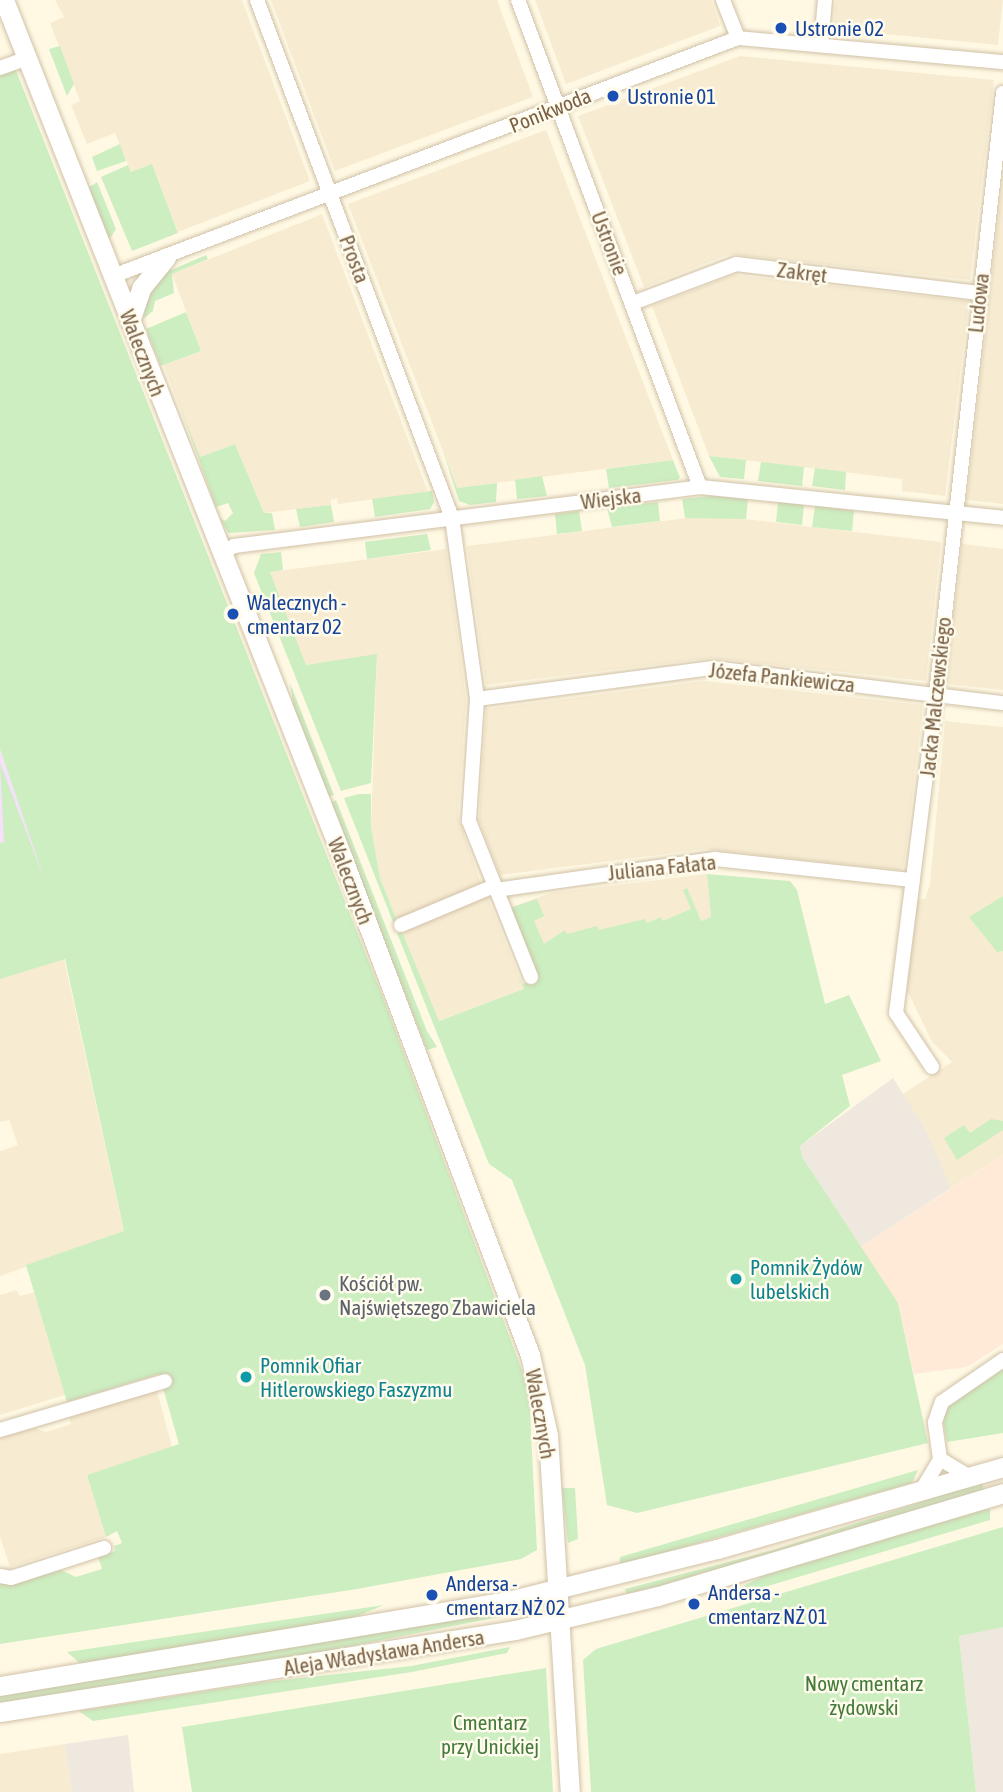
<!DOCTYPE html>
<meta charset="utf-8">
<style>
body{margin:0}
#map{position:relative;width:1003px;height:1792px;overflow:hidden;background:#fff9e4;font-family:"Asap Condensed",sans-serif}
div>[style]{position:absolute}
.residential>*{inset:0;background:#f7ecd2}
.commercial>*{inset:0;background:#ffead8}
.industrial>*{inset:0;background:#eee8df}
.education>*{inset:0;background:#f6e1fb}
.green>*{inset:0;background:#cceec1}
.roads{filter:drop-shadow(0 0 2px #d1c1a8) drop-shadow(0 0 2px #d1c1a8)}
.street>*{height:14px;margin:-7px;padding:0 7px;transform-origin:7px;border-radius:7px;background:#fff}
.secondary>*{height:19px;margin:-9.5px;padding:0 9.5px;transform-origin:9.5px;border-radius:9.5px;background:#fff}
.dots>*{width:19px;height:19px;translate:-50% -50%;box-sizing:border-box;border:4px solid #fffbed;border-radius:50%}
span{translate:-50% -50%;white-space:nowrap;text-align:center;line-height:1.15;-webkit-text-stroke:5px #fffbed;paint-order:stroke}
.transit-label{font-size:21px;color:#164399}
.left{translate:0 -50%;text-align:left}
.street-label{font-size:21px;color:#7a6146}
.culture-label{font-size:21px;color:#0d838f}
.worship-label{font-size:21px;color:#5b616d}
.park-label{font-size:21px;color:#437b3a}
</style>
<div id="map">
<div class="residential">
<i style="clip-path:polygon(55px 0,242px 0,310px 181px,178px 232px,152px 164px,131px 172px,115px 133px,87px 144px,71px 105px,80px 101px,50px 23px,64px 17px)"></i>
<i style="clip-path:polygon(271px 0,497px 0,533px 97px,335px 171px)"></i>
<i style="clip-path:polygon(535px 0,711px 0,720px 26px,566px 84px)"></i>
<i style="clip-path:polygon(836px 0,1003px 0,998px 45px,833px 29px)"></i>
<i style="clip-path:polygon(740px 56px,994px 80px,970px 280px,730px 254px,644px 287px,578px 116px)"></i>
<i style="clip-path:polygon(546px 130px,673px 460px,457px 488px,348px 204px)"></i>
<i style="clip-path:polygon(1003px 178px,1003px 504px,967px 500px)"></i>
<i style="clip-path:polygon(322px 214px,428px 492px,338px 504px,337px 498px,331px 500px,331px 505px,264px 513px,235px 444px,200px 457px,181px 411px,164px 365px,201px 351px,172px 274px)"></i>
<i style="clip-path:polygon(733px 275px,969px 301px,945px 496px,902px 491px,902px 479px,709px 456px,652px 306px)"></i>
<i style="clip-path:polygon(710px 515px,941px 542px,926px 681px,711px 658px,486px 685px,467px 546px)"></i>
<i style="clip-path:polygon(962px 544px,1003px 549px,1003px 690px,946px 684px)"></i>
<i style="clip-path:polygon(446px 549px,466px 699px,458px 816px,482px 887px,397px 921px,380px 878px,371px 827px,377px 655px,306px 665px,270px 572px)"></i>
<i style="clip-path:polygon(704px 681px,923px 705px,904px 866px,900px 870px,705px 849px,500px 875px,479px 821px,486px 709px)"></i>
<i style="clip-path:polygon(945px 721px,1003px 727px,1003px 1155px,951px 1188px,903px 1094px,952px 1062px,932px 1042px,907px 990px,918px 899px,925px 899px,930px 884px)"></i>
<i style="clip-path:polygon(707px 874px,711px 917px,545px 981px,514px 906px,551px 893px)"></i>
<i style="clip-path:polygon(487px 896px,524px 989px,438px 1021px,402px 932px)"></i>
<i style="clip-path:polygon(64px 959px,124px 1232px,0 1276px,0 1151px,18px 1145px,9px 1120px,0 1122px,0 979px)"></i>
<i style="clip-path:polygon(16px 1290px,20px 1296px,34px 1292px,65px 1395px,0 1415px,0 1295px)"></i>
<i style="clip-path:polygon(156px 1387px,172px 1447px,87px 1475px,106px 1537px,10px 1567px,0 1537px,0 1438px,35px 1428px,46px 1432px,71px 1424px,68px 1415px)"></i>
<i style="clip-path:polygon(65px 1744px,72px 1792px,0 1792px,0 1754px)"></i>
</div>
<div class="commercial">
<i style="clip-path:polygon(1003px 1155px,1003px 1344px,967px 1367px,914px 1374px,898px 1303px,860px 1247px)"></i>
</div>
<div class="industrial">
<i style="clip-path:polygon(893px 1078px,924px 1127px,951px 1188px,860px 1247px,802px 1157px,800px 1146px)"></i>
<i style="clip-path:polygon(1003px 1626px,1003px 1792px,976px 1792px,959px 1636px)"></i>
<i style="clip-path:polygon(128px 1735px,134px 1792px,72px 1792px,65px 1744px)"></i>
</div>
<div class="education">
<i style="clip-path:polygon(0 749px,46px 881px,0 896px)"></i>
</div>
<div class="green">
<i style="clip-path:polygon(60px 46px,74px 84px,67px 96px,49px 49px)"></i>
<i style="clip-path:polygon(15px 68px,384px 1000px,520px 1365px,529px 1393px,537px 1550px,521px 1559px,357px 1589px,0 1644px,0 1583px,59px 1569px,76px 1577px,102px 1569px,98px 1557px,115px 1551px,114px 1546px,122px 1543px,117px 1531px,106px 1537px,87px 1475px,179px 1444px,159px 1374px,67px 1402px,26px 1265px,124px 1231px,65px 959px,0 979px,0 843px,4px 842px,0 763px,45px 881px,0 749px,0 74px)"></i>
<i style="clip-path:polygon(120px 144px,126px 161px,97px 171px,92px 157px)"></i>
<i style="clip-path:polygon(152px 164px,178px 233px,132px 251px,101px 177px,128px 165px,131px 172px)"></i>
<i style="clip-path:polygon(97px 182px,116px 229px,109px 240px,88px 188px)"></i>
<i style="clip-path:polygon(206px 255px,208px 259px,172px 274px,174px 293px,155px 301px,153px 311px,143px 319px,148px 296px,164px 273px)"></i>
<i style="clip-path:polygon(186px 312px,201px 351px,161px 366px,146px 329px)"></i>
<i style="clip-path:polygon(181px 410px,200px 457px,235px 444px,264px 513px,272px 513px,275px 530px,228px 533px,220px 518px,225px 521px,233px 513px,228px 503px,216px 507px)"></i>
<i style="clip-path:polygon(443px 451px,457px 488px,497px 483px,496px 502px,470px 505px,459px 501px)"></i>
<i style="clip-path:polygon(709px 456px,746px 460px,744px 479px,720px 477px)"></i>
<i style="clip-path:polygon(673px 460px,680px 478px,677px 480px,609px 488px,606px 469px)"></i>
<i style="clip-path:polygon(761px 462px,804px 467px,802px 486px,758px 481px)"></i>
<i style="clip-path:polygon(815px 468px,846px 472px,845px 490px,812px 486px)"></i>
<i style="clip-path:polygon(542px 476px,547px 496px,517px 499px,515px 480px)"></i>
<i style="clip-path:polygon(432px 491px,434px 502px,430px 509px,375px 517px,372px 499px)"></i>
<i style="clip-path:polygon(713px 496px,748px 499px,746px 519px,685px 518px,682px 499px)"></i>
<i style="clip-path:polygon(658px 502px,660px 521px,612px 527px,607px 508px)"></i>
<i style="clip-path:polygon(778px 502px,804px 505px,802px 525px,776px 522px)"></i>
<i style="clip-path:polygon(331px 505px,334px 522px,300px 527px,296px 509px)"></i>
<i style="clip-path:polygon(815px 506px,854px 511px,852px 531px,812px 527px)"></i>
<i style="clip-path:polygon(579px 511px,582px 531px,557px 534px,555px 514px)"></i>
<i style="clip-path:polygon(427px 534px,431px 550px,367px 559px,365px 542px)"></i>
<i style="clip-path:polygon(281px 552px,283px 570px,270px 572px,306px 665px,377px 654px,371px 783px,341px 791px,254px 573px,261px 554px)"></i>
<i style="clip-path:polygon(290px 683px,334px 795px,328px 797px,294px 709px)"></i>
<i style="clip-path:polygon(359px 794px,371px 794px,371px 827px,380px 878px,397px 921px,393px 922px,344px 798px)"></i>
<i style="clip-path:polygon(336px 800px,427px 1031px,437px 1047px,427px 1050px,330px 803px)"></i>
<i style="clip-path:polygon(707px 874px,790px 881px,797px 890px,825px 1004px,849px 995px,881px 1061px,842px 1075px,850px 1106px,800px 1146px,802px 1157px,898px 1303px,928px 1443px,637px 1513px,607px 1505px,585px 1365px,512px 1180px,489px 1164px,397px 933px,402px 932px,439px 1021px,524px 989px,519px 976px,523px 984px,539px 978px,510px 908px,537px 899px,544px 916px,534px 921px,544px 944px,565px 930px,567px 934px,597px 926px,599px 930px,645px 919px,647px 923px,661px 917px,663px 921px,691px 909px,683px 890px,687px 888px,701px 921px,711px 917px)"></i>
<i style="clip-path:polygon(1003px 896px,1003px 951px,997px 952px,969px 917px)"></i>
<i style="clip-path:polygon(991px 1119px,1003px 1121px,1003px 1130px,957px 1160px,944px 1138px,964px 1125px,970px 1133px)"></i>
<i style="clip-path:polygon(1003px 1369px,1003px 1433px,947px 1442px,943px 1420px,949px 1406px)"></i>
<i style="clip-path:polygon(918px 1470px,912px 1483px,620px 1565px,620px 1557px)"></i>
<i style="clip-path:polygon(982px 1482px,984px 1491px,627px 1596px,625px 1589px,777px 1549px)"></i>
<i style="clip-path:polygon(562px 1488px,575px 1488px,578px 1539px,568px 1543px)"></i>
<i style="clip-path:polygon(990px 1508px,990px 1520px,734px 1596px,733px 1591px,765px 1575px)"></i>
<i style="clip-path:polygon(1003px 1527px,1003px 1627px,959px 1636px,976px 1792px,591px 1792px,583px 1660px,596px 1649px)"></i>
<i style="clip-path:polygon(384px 1605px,350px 1619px,82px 1665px,67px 1652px)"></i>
<i style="clip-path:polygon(503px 1610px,504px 1616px,259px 1664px,0 1703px,0 1695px)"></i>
<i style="clip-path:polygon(510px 1647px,507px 1653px,412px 1672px,93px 1721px,79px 1711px,264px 1682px,411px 1666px)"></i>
<i style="clip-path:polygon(546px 1668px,553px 1792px,192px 1792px,182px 1727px)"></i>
</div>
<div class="roads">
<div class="street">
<i style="left:257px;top:0;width:553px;rotate:69.37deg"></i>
<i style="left:452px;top:518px;width:183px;rotate:82.1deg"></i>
<i style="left:477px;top:699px;width:122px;rotate:93.8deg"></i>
<i style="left:469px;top:821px;width:168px;rotate:68.3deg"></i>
<i style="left:518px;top:0;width:520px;rotate:69.51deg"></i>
<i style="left:723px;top:0;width:41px;rotate:68.5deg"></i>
<i style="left:821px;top:44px;width:44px;rotate:-84.8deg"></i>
<i style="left:0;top:68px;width:30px;rotate:-20deg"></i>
<i style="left:113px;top:276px;width:669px;rotate:-20.85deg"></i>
<i style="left:738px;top:38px;width:266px;rotate:5.2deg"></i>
<i style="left:633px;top:303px;width:110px;rotate:-20.7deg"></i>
<i style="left:736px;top:264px;width:245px;rotate:6.8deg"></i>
<i style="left:221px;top:553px;width:15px;rotate:-28deg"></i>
<i style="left:234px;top:546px;width:470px;rotate:-7.2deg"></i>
<i style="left:700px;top:487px;width:305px;rotate:5.8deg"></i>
<i style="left:477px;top:699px;width:238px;rotate:-7.5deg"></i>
<i style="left:713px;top:668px;width:292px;rotate:6.9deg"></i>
<i style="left:496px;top:890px;width:221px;rotate:-8.1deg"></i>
<i style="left:715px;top:859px;width:199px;rotate:6.1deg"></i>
<i style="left:401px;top:925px;width:93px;rotate:-22.7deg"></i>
<i style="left:932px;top:1067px;width:65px;rotate:-123.7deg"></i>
<i style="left:896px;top:1013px;width:321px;rotate:-82.8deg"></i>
<i style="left:936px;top:695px;width:606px;rotate:-83.65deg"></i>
<i style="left:0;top:1430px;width:172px;rotate:-16.5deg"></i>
<i style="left:940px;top:1459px;width:35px;rotate:31deg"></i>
<i style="left:921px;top:1491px;width:37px;rotate:-59deg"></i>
<i style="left:940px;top:1459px;width:37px;rotate:-98deg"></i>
<i style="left:935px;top:1422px;width:21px;rotate:-71deg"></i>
<i style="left:942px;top:1402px;width:74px;rotate:-34.5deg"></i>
<i style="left:0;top:1576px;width:11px;rotate:10deg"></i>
<i style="left:11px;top:1578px;width:98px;rotate:-17.9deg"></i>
</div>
<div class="secondary">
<i style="left:4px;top:0;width:923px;rotate:68.46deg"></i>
<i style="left:343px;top:859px;width:530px;rotate:69.34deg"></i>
<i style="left:530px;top:1355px;width:82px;rotate:77.3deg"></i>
<i style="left:548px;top:1435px;width:358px;rotate:86.5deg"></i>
<i style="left:130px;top:321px;width:36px;rotate:-71deg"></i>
<i style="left:142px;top:287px;width:38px;rotate:-51deg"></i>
<i style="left:0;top:1686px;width:515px;rotate:-9.5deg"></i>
<i style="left:508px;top:1601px;width:215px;rotate:-14deg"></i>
<i style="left:717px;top:1549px;width:298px;rotate:-16deg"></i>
<i style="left:0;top:1712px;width:521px;rotate:-9.05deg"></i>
<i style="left:515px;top:1630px;width:147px;rotate:-13.4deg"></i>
<i style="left:658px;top:1596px;width:360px;rotate:-16.6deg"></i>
</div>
</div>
<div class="dots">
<i style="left:781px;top:28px;background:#1a4fb4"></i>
<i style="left:613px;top:96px;background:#1a4fb4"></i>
<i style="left:233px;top:614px;background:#1a4fb4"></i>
<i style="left:736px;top:1279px;background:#0f9aa8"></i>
<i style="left:325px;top:1295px;background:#6b7280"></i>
<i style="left:246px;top:1377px;background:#0f9aa8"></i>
<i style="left:432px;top:1595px;background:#1a4fb4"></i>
<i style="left:694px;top:1604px;background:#1a4fb4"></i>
</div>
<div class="transit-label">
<span class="left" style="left:795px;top:28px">Ustronie 02</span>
<span class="left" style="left:627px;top:96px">Ustronie 01</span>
<span class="left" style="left:247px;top:614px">Walecznych -<br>cmentarz 02</span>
<span class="left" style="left:446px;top:1595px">Andersa -<br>cmentarz NŻ 02</span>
<span class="left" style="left:708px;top:1604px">Andersa -<br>cmentarz NŻ 01</span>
</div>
<div class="street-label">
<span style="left:550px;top:110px;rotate:-22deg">Ponikwoda</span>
<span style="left:610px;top:243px;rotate:69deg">Ustronie</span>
<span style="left:355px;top:259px;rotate:69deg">Prosta</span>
<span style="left:802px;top:272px;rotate:7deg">Zakręt</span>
<span style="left:978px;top:303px;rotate:-84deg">Ludowa</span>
<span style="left:143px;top:353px;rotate:69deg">Walecznych</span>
<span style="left:611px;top:498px;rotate:-7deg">Wiejska</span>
<span style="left:782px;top:677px;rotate:6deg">Józefa Pankiewicza</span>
<span style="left:935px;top:697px;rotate:-84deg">Jacka Malczewskiego</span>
<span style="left:662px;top:867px;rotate:-6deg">Juliana Fałata</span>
<span style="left:351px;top:881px;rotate:69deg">Walecznych</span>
<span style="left:541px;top:1414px;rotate:80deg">Walecznych</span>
<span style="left:384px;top:1652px;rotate:-9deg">Aleja Władysława Andersa</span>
</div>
<div class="culture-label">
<span class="left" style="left:750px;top:1279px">Pomnik Żydów<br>lubelskich</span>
<span class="left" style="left:260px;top:1377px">Pomnik Ofiar<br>Hitlerowskiego Faszyzmu</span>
</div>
<div class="worship-label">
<span class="left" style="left:339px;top:1295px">Kościół pw.<br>Najświętszego Zbawiciela</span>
</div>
<div class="park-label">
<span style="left:864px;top:1695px">Nowy cmentarz<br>żydowski</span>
<span style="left:490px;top:1734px">Cmentarz<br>przy Unickiej</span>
</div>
</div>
